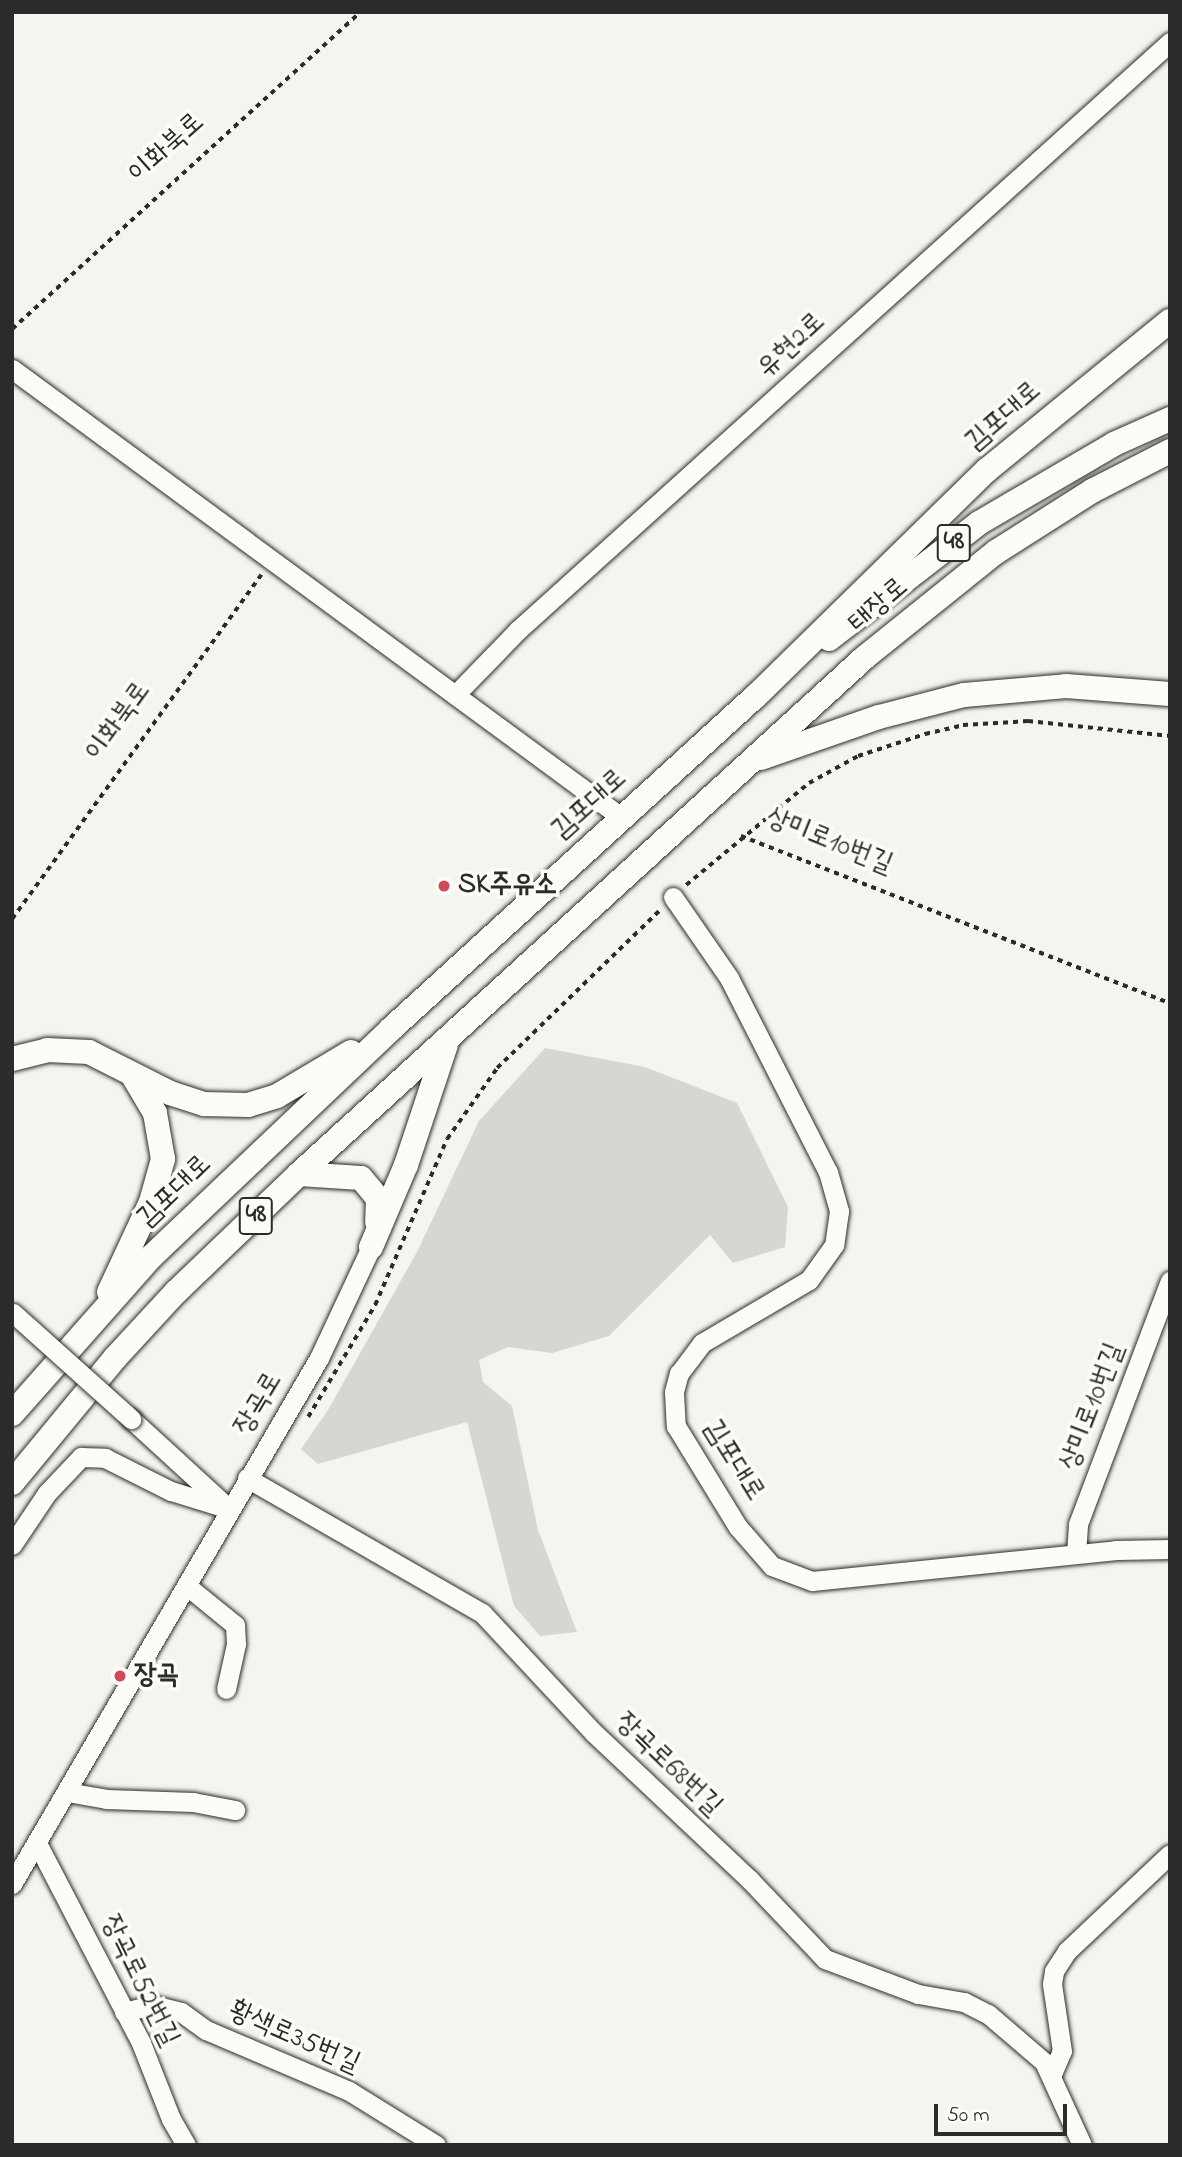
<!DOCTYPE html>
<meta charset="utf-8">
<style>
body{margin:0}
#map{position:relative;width:1182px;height:2157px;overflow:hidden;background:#f5f4ef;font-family:"Indie Flower","Poor Story",sans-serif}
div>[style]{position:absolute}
.green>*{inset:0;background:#d7d6d2}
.path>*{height:3.5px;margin-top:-1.75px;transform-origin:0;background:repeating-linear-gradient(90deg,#2b2b2b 0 5px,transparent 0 10px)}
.roads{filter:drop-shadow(0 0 2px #2b2b2b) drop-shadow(0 0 2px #2b2b2b)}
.minor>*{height:19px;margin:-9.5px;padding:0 9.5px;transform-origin:9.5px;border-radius:9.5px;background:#fdfcf7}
.major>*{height:24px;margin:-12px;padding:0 12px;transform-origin:12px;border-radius:12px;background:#fdfcf7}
.bridges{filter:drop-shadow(0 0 2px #2b2b2b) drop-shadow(0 0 2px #2b2b2b)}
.minor-bridge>*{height:19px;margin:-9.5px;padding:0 9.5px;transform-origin:9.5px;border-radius:9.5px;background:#fdfcf7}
.dots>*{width:19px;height:19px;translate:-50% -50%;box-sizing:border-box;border:4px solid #fdfcf7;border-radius:50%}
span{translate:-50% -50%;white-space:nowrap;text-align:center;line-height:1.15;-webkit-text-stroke:7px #fdfcf7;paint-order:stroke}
.shield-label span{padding:2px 5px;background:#fdfcf7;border:2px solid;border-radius:5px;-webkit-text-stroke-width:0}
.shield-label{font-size:26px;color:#2b2b2b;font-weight:700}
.street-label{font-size:28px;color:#2b2b2b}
.poi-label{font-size:28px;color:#2b2b2b;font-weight:700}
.left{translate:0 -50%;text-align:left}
.frame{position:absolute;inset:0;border:14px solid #2b2b2b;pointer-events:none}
.scale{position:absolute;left:934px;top:2104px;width:133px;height:32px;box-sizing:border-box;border:4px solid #2b2b2b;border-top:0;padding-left:9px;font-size:21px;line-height:24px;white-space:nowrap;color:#2b2b2b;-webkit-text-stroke:5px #fdfcf7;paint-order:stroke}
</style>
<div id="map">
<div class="green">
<i style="clip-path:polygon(545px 1048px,645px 1067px,737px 1103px,788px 1207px,785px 1247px,733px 1263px,710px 1235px,609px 1336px,552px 1353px,508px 1347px,479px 1360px,483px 1382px,512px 1406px,538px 1530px,577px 1632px,540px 1636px,514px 1606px,467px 1422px,318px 1464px,301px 1449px,328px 1410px,417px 1252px,479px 1121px)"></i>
</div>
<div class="path">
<i style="left:12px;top:329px;width:471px;rotate:-42.3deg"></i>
<i style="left:741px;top:836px;width:460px;rotate:21.3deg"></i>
<i style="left:686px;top:885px;width:160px;rotate:-39.7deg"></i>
<i style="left:809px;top:783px;width:56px;rotate:-28.9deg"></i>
<i style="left:858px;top:756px;width:71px;rotate:-18.2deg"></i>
<i style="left:925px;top:734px;width:39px;rotate:-13deg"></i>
<i style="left:963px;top:725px;width:65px;rotate:-3.5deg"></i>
<i style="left:1028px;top:721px;width:143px;rotate:6deg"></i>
<i style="left:12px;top:919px;width:425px;rotate:-54.1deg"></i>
<i style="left:308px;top:1417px;width:131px;rotate:-59.1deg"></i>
<i style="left:375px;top:1305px;width:181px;rotate:-66.6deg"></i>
<i style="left:447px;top:1139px;width:87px;rotate:-54.8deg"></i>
<i style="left:497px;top:1068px;width:227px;rotate:-44.1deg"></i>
</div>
<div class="roads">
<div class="minor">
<i style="left:12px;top:369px;width:756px;rotate:36.34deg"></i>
<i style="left:455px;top:695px;width:91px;rotate:-45.9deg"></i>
<i style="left:518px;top:630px;width:878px;rotate:-42.05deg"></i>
<i style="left:673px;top:897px;width:98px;rotate:55.3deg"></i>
<i style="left:729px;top:978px;width:218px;rotate:63deg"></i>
<i style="left:828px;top:1172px;width:41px;rotate:74.2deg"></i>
<i style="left:839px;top:1211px;width:34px;rotate:98deg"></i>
<i style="left:834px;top:1245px;width:43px;rotate:125.5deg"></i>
<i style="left:809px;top:1280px;width:124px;rotate:149.5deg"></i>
<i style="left:702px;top:1343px;width:38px;rotate:127deg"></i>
<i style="left:679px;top:1373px;width:20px;rotate:105deg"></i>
<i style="left:674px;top:1392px;width:34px;rotate:87deg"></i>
<i style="left:676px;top:1426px;width:119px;rotate:58.5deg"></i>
<i style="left:738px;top:1527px;width:52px;rotate:48.9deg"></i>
<i style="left:772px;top:1566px;width:43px;rotate:20.6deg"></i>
<i style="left:812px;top:1581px;width:306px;rotate:-5.8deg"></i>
<i style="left:1116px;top:1550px;width:54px;rotate:-1.1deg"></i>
<i style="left:131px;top:1419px;width:129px;rotate:42.5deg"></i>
<i style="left:247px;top:1478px;width:271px;rotate:29.9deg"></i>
<i style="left:482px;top:1613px;width:164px;rotate:47deg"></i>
<i style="left:594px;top:1733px;width:213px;rotate:43.3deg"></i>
<i style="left:749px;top:1879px;width:110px;rotate:46.5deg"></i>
<i style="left:825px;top:1959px;width:99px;rotate:20.6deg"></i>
<i style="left:918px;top:1994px;width:47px;rotate:9.9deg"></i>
<i style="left:964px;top:2002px;width:27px;rotate:27deg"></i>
<i style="left:988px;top:2014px;width:74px;rotate:40.6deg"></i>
<i style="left:1044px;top:2062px;width:91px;rotate:65.4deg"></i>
<i style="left:12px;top:1545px;width:63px;rotate:-56.1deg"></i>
<i style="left:47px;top:1493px;width:50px;rotate:-46.6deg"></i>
<i style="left:81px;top:1457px;width:24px;rotate:2deg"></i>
<i style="left:105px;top:1458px;width:74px;rotate:26.6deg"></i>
<i style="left:171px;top:1491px;width:61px;rotate:17.2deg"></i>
<i style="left:1076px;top:1554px;width:30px;rotate:-86deg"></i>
<i style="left:1078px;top:1524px;width:260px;rotate:-69.3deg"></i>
<i style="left:187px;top:1586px;width:62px;rotate:39.1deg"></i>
<i style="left:235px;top:1625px;width:19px;rotate:87deg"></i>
<i style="left:236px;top:1644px;width:46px;rotate:102.5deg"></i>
<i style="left:67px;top:1792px;width:40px;rotate:10deg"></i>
<i style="left:106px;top:1799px;width:87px;rotate:2deg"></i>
<i style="left:193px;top:1802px;width:43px;rotate:10.8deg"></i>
<i style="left:37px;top:1843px;width:225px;rotate:62.5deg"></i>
<i style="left:141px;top:2043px;width:82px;rotate:68.5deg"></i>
<i style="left:171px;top:2119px;width:30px;rotate:60deg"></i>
<i style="left:12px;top:1884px;width:609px;rotate:-59.73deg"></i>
<i style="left:319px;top:1358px;width:123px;rotate:-64.9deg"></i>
<i style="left:124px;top:2012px;width:30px;rotate:-14deg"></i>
<i style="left:153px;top:2005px;width:29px;rotate:14deg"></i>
<i style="left:181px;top:2012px;width:31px;rotate:36deg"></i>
<i style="left:206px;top:2030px;width:155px;rotate:23.1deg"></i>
<i style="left:349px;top:2091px;width:102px;rotate:31.8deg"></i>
<i style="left:1052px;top:2074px;width:25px;rotate:-67deg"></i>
<i style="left:1062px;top:2051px;width:68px;rotate:-98.5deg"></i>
<i style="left:1052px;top:1984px;width:13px;rotate:-81deg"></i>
<i style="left:1054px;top:1971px;width:24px;rotate:-57deg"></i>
<i style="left:1067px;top:1951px;width:141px;rotate:-43.3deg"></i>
</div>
<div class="major">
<i style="left:829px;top:639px;width:190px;rotate:-37.7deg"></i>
<i style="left:979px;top:523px;width:156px;rotate:-30.3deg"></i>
<i style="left:1114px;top:444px;width:61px;rotate:-24.1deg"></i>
<i style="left:761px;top:758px;width:125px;rotate:-19.2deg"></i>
<i style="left:879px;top:717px;width:88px;rotate:-14.5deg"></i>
<i style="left:964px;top:695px;width:102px;rotate:-5deg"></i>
<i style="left:1066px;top:686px;width:104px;rotate:4.4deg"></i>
<i style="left:12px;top:1059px;width:36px;rotate:-14deg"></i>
<i style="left:47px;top:1050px;width:42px;rotate:2.7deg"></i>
<i style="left:89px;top:1052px;width:91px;rotate:26.8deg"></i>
<i style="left:170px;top:1093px;width:36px;rotate:18deg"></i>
<i style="left:204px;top:1104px;width:44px;rotate:1.3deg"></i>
<i style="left:248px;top:1105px;width:30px;rotate:-17deg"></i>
<i style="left:277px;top:1096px;width:86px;rotate:-30.7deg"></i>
<i style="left:299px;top:1174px;width:62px;rotate:3.7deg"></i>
<i style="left:361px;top:1178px;width:26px;rotate:50deg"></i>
<i style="left:378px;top:1198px;width:24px;rotate:92deg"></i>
<i style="left:371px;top:1247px;width:89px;rotate:-66.9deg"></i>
<i style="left:406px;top:1165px;width:126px;rotate:-71.6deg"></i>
<i style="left:109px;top:1292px;width:99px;rotate:-65deg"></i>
<i style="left:151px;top:1202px;width:45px;rotate:-74.4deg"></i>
<i style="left:163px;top:1159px;width:47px;rotate:-99.9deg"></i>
<i style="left:155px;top:1113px;width:43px;rotate:-120.7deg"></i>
<i style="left:12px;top:1414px;width:211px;rotate:-48.5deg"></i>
<i style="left:152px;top:1256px;width:330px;rotate:-43.5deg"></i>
<i style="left:391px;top:1029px;width:494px;rotate:-42.4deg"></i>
<i style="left:756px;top:696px;width:323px;rotate:-44.4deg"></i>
<i style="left:987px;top:470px;width:236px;rotate:-39.2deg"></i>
<i style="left:12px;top:1483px;width:162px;rotate:-50.5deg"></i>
<i style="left:115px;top:1358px;width:90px;rotate:-47.3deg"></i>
<i style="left:176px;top:1292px;width:170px;rotate:-43.8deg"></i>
<i style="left:299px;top:1174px;width:765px;rotate:-42.4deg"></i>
<i style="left:864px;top:658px;width:169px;rotate:-38.8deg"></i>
<i style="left:996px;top:552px;width:114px;rotate:-32.4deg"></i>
<i style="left:1092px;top:491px;width:88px;rotate:-27.1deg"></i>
</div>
</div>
<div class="bridges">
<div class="minor-bridge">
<i style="left:13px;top:1313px;width:159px;rotate:41.9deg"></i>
</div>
</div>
<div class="dots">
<i style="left:444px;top:886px;background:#d1495b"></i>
<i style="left:120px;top:1676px;background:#d1495b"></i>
</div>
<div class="shield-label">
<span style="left:954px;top:543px">48</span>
<span style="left:256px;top:1216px">48</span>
</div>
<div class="street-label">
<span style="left:167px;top:149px;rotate:-42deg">이화북로</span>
<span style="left:792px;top:346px;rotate:-43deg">유현2로</span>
<span style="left:1004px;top:417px;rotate:-41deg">김포대로</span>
<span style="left:879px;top:606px;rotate:-41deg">태장로</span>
<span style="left:119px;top:722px;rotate:-54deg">이화북로</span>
<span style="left:590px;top:805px;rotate:-42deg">김포대로</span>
<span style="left:829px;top:842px;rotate:22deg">상미로10번길</span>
<span style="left:175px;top:1192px;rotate:-44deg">김포대로</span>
<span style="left:259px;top:1404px;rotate:-59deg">장곡로</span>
<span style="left:1093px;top:1407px;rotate:-69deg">상미로10번길</span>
<span style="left:733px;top:1461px;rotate:58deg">김포대로</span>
<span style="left:668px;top:1765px;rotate:44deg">장곡로68번길</span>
<span style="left:139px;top:1981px;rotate:64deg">장곡로52번길</span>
<span style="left:294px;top:2038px;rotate:24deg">황색로35번길</span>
</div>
<div class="poi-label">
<span class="left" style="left:458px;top:886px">SK주유소</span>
<span class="left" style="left:134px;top:1676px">장곡</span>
</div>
<div class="frame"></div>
<div class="scale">50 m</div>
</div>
